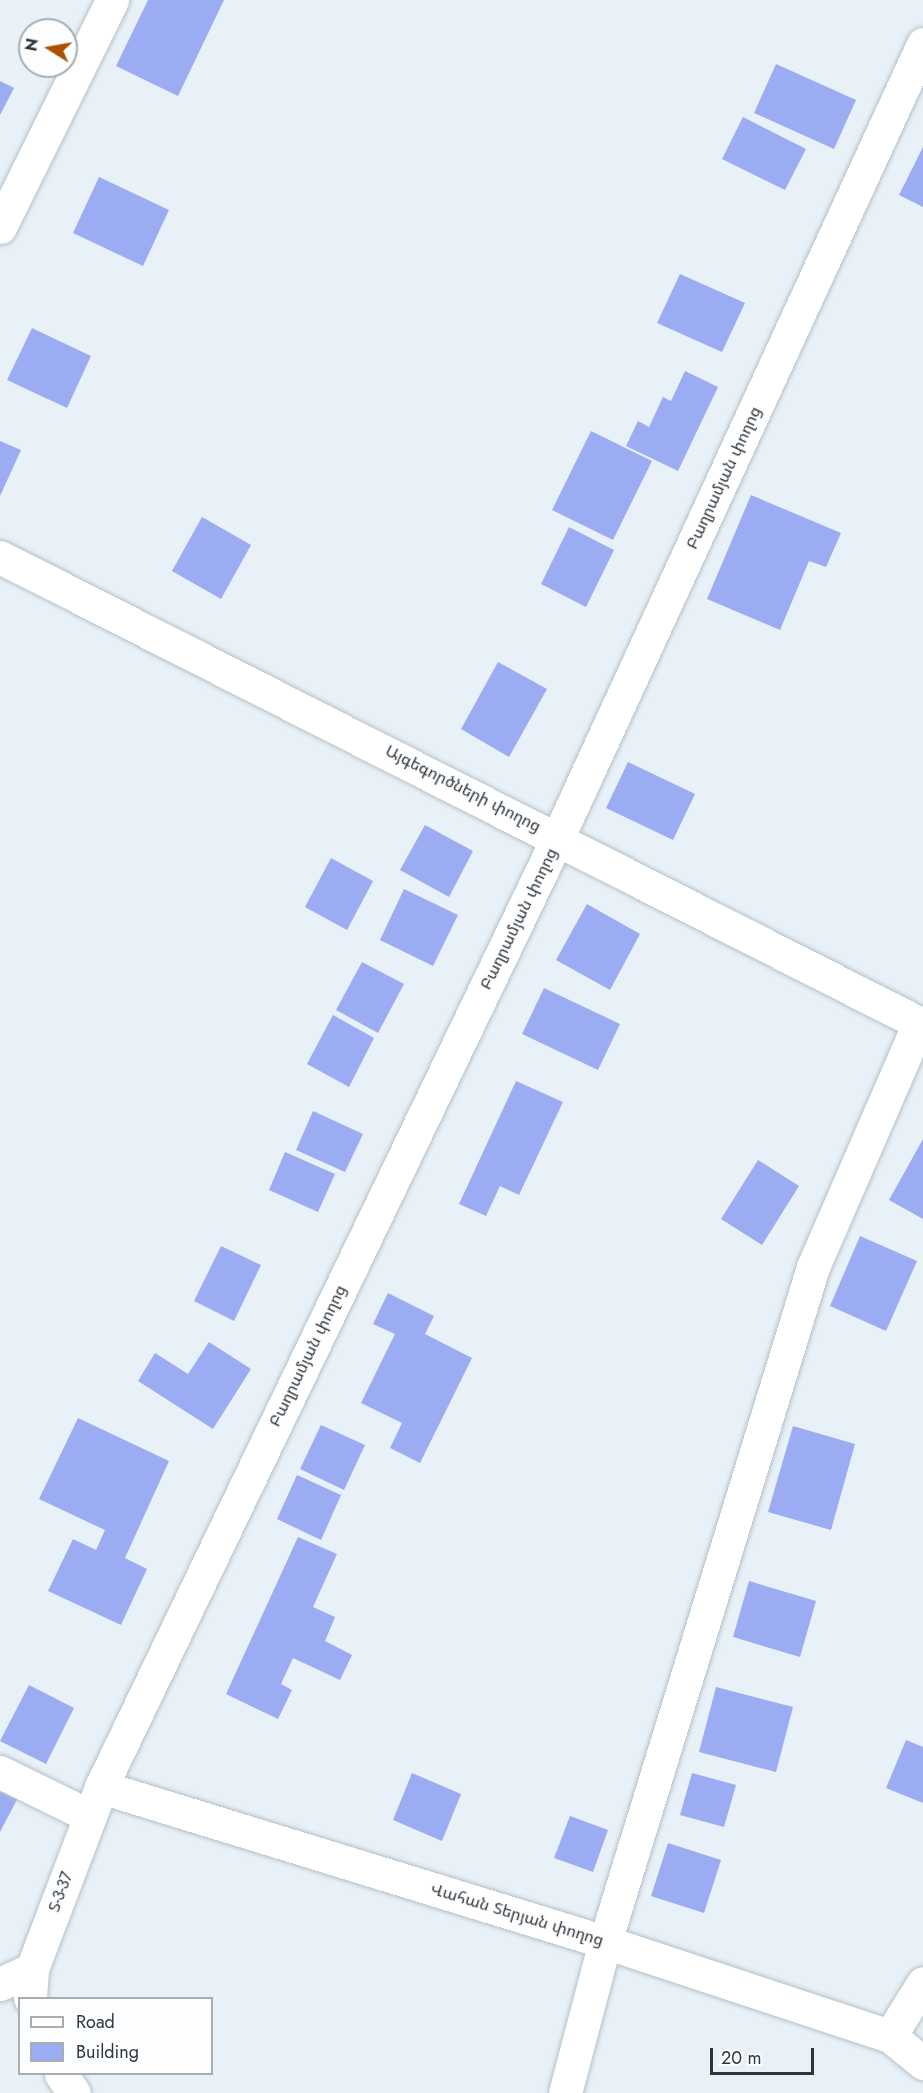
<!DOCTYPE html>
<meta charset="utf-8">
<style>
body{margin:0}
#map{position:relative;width:923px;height:2093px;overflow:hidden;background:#e8f1f8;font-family:Jost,"Noto Sans Armenian",sans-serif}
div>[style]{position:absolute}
.building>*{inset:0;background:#9bacf2}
.roads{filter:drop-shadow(0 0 2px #b6c0c6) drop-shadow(0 0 2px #b6c0c6)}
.minor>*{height:33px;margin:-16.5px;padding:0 16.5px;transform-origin:16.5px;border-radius:16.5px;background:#fff}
.major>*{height:33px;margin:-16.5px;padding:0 16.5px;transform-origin:16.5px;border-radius:16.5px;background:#fff}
span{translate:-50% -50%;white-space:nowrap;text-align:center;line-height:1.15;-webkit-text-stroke:4.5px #fbfdff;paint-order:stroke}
.street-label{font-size:16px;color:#313538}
.legend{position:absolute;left:18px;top:1997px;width:195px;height:78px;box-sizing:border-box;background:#fbfdff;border:2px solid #aaadaf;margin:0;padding:8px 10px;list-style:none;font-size:18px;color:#313538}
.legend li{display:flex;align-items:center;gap:12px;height:30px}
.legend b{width:30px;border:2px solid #aaadaf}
.north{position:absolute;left:18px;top:18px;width:60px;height:60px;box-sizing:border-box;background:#fbfdff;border:2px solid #aaadaf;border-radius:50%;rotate:281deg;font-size:16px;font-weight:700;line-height:24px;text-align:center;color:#313538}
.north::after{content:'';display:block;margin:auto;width:21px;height:27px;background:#af4f01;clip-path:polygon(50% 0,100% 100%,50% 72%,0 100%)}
.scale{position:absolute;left:710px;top:2048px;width:104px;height:27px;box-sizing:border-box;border:3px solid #313538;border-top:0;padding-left:8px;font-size:18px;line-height:21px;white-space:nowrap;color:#313538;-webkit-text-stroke:4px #fbfdff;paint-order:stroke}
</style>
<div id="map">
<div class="building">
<i style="clip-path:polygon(148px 0,224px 0,178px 96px,116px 66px)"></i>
<i style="clip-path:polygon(776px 64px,856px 100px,834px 149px,754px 113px)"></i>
<i style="clip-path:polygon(0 81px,14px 88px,0 115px)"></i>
<i style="clip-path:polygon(743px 117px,806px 149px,785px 190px,722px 159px)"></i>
<i style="clip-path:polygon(923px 147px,923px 207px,899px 195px)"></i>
<i style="clip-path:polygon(99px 177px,169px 210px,143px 266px,73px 233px)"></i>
<i style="clip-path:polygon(680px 274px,745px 303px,722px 352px,657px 323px)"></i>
<i style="clip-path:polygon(32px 328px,91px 356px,67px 408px,7px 380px)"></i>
<i style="clip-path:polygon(685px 371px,718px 387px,678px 471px,626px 446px,638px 421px,649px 427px,663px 397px,671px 401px)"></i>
<i style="clip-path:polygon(591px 431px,652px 461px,613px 540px,552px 510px)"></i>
<i style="clip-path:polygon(0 441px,21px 450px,0 496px)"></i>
<i style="clip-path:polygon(751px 495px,841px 533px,826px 567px,809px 561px,780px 630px,707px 599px)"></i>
<i style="clip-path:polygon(202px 517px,251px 545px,221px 599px,172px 571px)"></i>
<i style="clip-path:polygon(569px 527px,614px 550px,586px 607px,541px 584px)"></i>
<i style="clip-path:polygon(498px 662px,547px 689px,509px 757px,461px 729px)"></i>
<i style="clip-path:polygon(628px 762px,695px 794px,673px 840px,606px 808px)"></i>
<i style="clip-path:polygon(425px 825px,473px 851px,449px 897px,400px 870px)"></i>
<i style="clip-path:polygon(331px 858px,373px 881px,347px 930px,305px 907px)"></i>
<i style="clip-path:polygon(404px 889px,458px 915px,433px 966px,380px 940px)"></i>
<i style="clip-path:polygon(587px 904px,640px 934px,610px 990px,556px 960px)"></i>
<i style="clip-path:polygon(362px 962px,404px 984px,378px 1033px,336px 1010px)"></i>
<i style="clip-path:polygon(544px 988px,620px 1024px,598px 1070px,522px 1034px)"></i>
<i style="clip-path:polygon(333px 1015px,374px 1038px,349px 1087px,307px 1064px)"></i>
<i style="clip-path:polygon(516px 1081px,563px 1102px,519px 1195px,500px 1186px,486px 1216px,459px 1204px)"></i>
<i style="clip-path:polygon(313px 1111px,363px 1134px,345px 1172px,296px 1150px)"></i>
<i style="clip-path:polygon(923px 1139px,923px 1219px,889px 1200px)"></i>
<i style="clip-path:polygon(285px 1152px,335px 1174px,318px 1212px,269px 1190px)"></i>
<i style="clip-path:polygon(758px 1160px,799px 1186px,762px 1245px,721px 1219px)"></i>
<i style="clip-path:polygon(860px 1236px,917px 1261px,886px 1331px,830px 1306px)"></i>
<i style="clip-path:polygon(221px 1246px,261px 1265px,234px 1321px,194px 1301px)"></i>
<i style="clip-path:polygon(388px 1293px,434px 1316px,425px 1334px,472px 1358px,420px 1463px,390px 1448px,402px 1423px,361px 1403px,395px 1334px,373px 1324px)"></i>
<i style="clip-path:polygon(209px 1342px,251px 1369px,213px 1429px,138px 1381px,155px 1353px,188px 1374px)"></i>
<i style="clip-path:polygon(78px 1418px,169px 1461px,125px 1558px,147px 1569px,121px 1625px,48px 1591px,73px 1539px,96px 1550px,105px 1530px,39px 1499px)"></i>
<i style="clip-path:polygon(321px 1425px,365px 1445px,344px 1490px,300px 1469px)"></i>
<i style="clip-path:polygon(793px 1426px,855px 1444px,831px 1530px,768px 1512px)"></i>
<i style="clip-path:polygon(297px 1475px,341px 1495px,321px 1540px,277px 1519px)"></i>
<i style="clip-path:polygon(298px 1537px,337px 1554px,313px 1607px,335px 1617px,325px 1641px,352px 1655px,340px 1680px,293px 1658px,281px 1684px,292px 1690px,278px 1719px,226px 1694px)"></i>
<i style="clip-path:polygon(749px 1581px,816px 1601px,800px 1657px,733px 1637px)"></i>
<i style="clip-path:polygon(29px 1685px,74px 1708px,46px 1764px,0 1741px)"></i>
<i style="clip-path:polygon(716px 1687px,793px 1707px,776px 1772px,699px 1752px)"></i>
<i style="clip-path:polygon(906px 1740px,923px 1747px,923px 1803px,886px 1788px)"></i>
<i style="clip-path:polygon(412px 1773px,461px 1794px,442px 1841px,393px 1820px)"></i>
<i style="clip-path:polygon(692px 1773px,736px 1785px,724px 1827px,680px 1815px)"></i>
<i style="clip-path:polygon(0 1781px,21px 1792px,0 1832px)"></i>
<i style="clip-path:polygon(570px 1816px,608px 1830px,593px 1872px,554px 1858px)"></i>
<i style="clip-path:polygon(668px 1843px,721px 1860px,704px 1913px,651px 1896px)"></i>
</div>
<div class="roads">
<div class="minor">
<i style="left:0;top:227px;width:253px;rotate:-63.7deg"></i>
<i style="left:0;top:557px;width:1035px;rotate:26.89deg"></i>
<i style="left:0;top:1772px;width:100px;rotate:26.1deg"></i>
<i style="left:101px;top:1787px;width:527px;rotate:17.09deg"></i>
<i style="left:605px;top:1942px;width:300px;rotate:18.3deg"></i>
<i style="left:890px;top:2036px;width:43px;rotate:39.3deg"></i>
<i style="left:0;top:1984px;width:35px;rotate:-25deg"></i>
<i style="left:890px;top:2036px;width:62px;rotate:-58.1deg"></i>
<i style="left:565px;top:2093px;width:156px;rotate:-75.2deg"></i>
<i style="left:605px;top:1942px;width:706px;rotate:-72.87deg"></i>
<i style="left:813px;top:1267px;width:266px;rotate:-66.5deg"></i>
</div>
<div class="major">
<i style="left:30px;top:1998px;width:29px;rotate:-86deg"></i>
<i style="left:32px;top:1969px;width:195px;rotate:-69.2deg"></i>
<i style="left:101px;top:1787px;width:1054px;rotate:-64.31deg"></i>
<i style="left:558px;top:837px;width:873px;rotate:-65.28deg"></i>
<i style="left:61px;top:2074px;width:23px;rotate:56deg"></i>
</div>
</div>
<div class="street-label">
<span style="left:724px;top:478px;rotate:-65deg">Բաղրամյան փողոց</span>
<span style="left:463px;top:789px;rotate:27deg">Այգեգործների փողոց</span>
<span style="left:519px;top:919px;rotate:-64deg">Բաղրամյան փողոց</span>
<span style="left:308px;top:1356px;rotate:-64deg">Բաղրամյան փողոց</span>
<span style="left:61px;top:1892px;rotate:-69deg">Տ-3-37</span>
<span style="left:517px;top:1915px;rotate:17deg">Վահան Տերյան փողոց</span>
</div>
<ul class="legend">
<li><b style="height:8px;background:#fff"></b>Road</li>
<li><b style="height:16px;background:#9bacf2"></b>Building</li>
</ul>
<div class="north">N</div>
<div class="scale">20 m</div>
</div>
